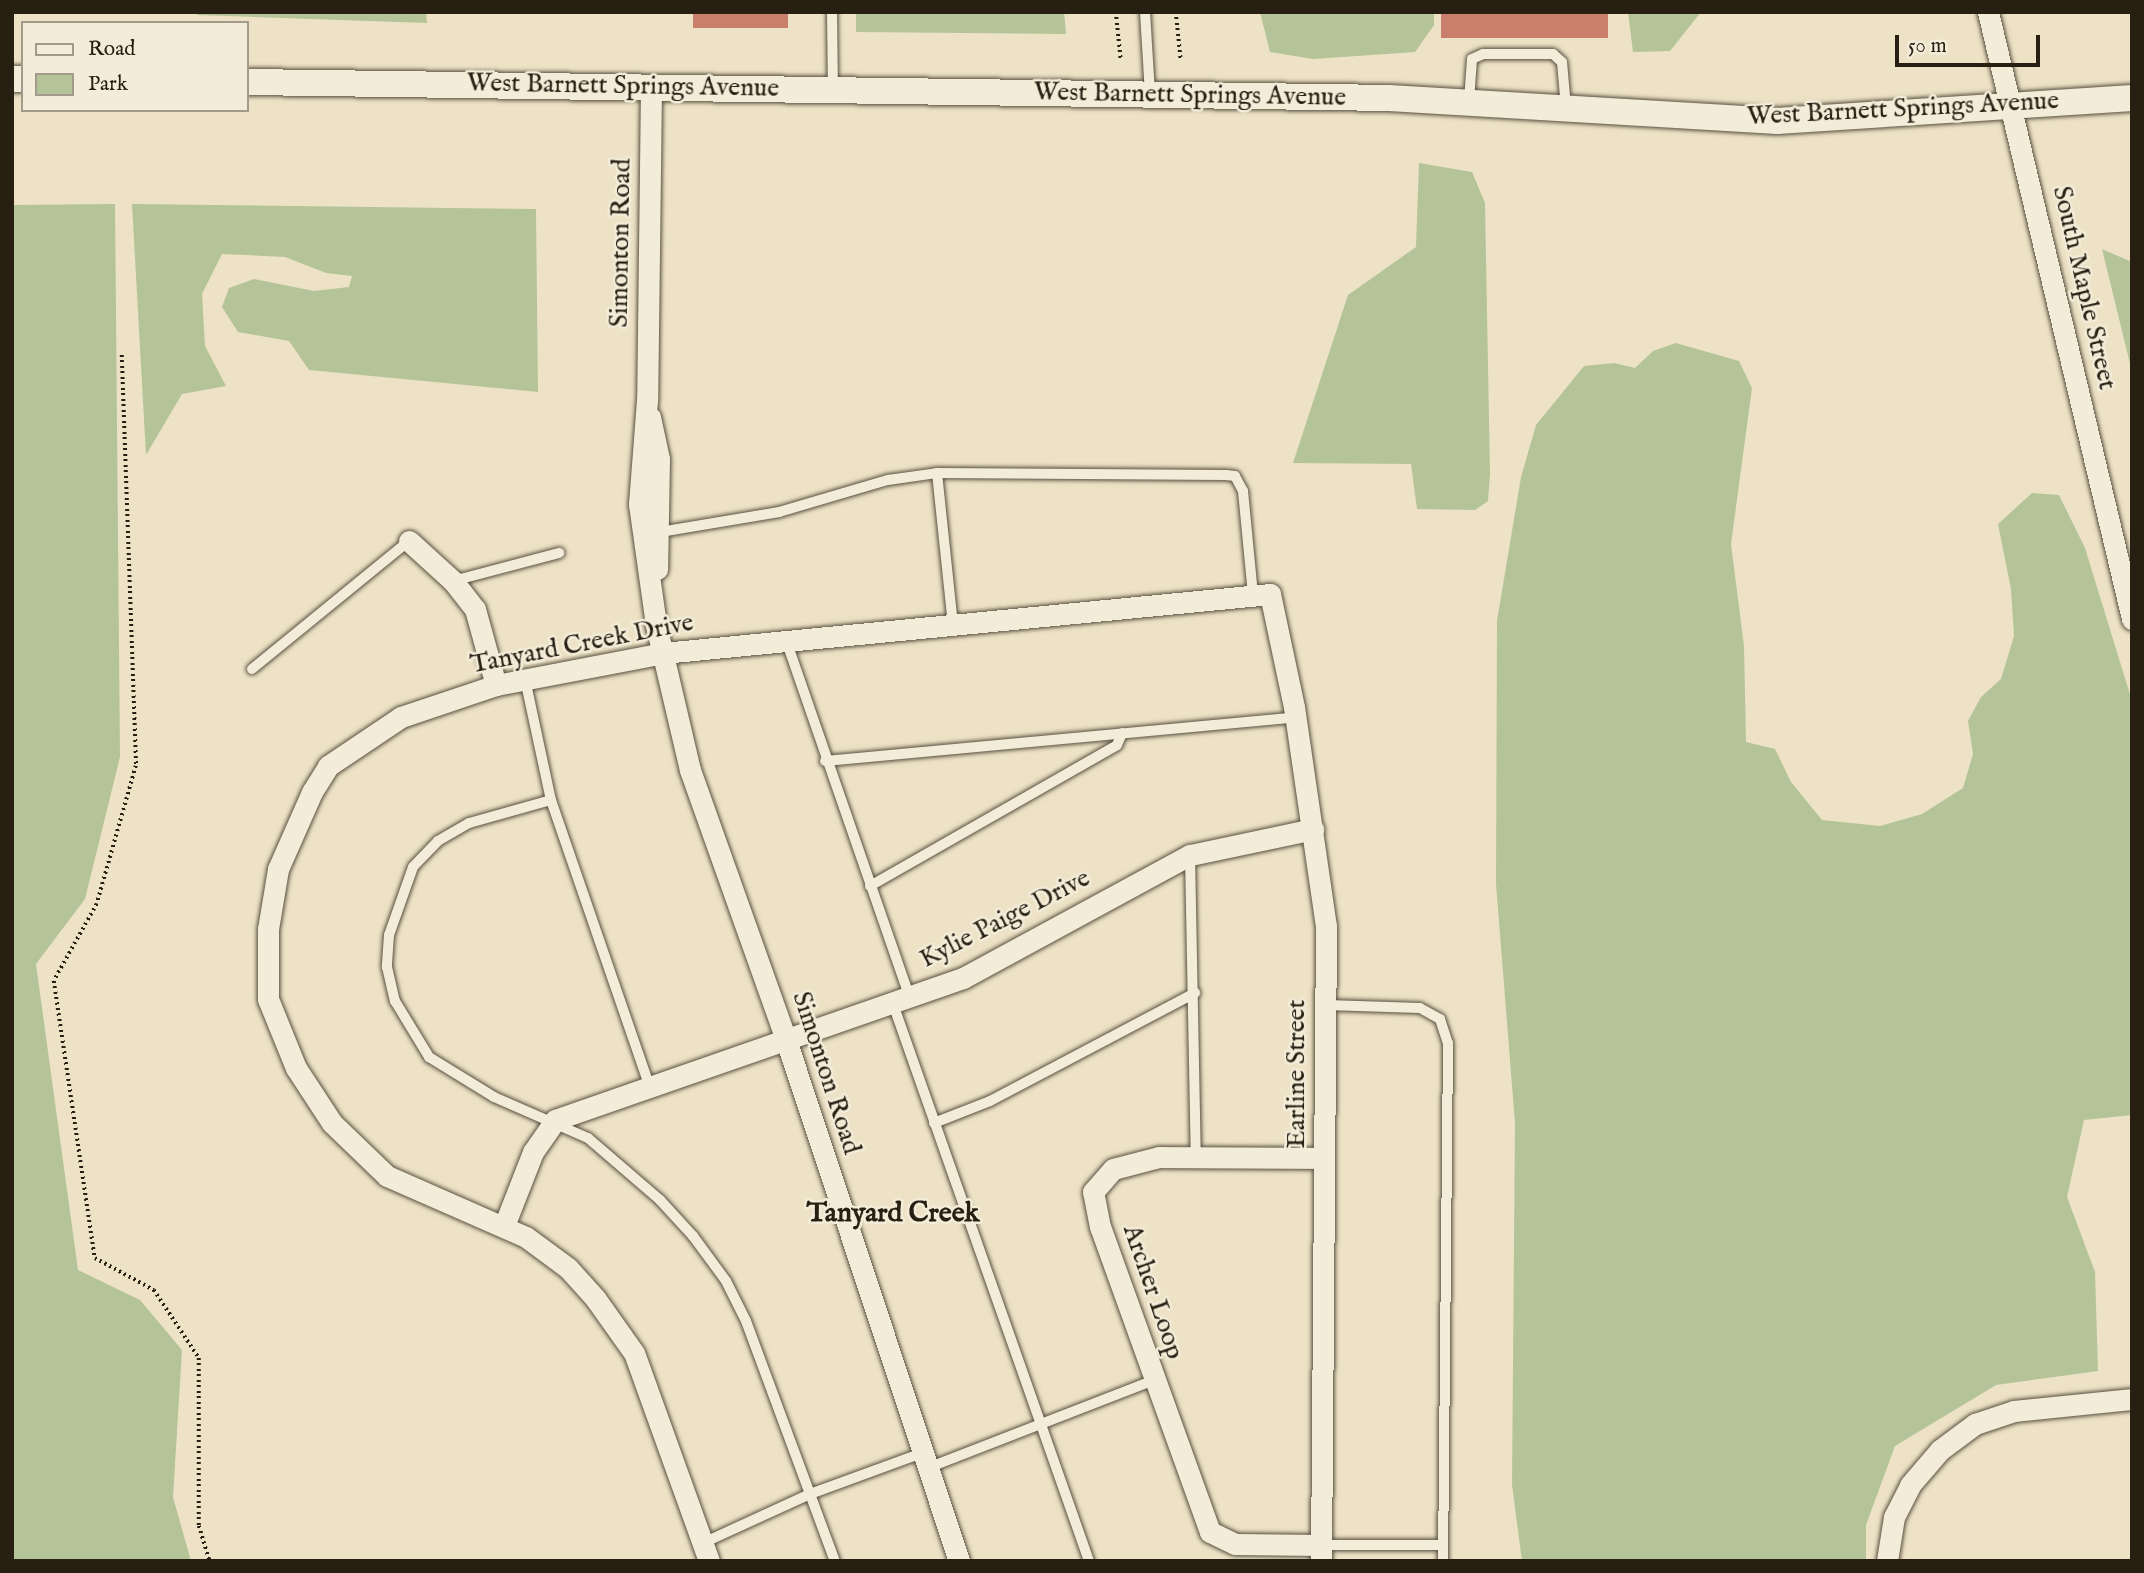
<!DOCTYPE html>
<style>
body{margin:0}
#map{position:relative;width:2144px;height:1573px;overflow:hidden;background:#ede2c5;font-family:"IM FELL English",serif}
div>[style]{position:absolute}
.green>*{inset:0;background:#b4c498}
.building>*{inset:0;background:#ca7f6d}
.path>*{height:3.5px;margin-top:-1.75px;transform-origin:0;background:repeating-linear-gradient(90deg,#281f13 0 2px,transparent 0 5.5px)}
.roads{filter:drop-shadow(0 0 2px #595040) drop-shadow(0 0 2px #595040)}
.service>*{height:10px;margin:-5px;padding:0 5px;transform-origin:5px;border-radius:5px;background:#f3ecd9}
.minor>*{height:21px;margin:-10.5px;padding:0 10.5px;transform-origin:10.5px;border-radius:10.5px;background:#f3ecd9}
.tertiary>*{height:26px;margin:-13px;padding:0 13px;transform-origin:13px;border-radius:13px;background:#f3ecd9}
span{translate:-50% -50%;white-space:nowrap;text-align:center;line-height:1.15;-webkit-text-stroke:5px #f3ecd9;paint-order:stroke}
.street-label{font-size:26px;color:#281f13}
.neighbourhood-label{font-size:28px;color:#281f13;font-weight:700}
.frame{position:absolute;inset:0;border:14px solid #281f13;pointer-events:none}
.legend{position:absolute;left:21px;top:21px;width:228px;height:91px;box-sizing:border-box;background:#f3ecd9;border:2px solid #a29a8a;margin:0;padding:9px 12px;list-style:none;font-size:21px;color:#281f13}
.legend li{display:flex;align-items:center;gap:14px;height:35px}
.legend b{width:35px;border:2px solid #a29a8a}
.scale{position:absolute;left:1895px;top:35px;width:145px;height:32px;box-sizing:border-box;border:4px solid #281f13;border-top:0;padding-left:9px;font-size:21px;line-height:24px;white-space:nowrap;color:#281f13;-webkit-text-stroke:5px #f3ecd9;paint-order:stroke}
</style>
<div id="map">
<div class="green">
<i style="clip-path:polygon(192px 12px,426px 12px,427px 23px,198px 15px)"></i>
<i style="clip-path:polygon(856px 12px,1064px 12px,1066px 34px,856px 32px)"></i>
<i style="clip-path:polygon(1260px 12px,1434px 12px,1434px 25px,1415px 52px,1313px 59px,1270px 52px)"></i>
<i style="clip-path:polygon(1628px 12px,1701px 12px,1670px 51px,1633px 52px)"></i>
<i style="clip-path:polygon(1419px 163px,1472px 172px,1485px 203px,1490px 474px,1488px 501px,1475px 510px,1417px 509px,1411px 464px,1293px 463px,1348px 295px,1416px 247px)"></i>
<i style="clip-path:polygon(115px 204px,120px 757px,85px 899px,36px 964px,78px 1270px,140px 1300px,182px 1350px,173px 1497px,191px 1561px,12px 1561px,12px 205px)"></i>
<i style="clip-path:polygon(132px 204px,536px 209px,538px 392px,309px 370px,289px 341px,238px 332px,222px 307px,229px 288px,254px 279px,314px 291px,349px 287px,352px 276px,326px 273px,285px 257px,222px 254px,202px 294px,205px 346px,226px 386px,182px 394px,146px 455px)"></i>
<i style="clip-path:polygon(2102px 249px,2132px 262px,2132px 372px)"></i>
<i style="clip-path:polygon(1676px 343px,1739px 361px,1752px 388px,1731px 544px,1744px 646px,1746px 742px,1775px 749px,1791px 782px,1822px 820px,1880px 826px,1922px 814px,1963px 788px,1973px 754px,1968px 721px,1981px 697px,2001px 679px,2014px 636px,2011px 589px,1998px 524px,2032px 493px,2059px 495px,2085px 548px,2132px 701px,2132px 1115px,2084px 1120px,2067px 1197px,2095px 1272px,2098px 1371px,1996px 1385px,1895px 1446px,1866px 1525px,1866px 1561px,1522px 1561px,1512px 1485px,1515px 1123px,1496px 884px,1497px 621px,1521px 477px,1536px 425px,1584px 366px,1614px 363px,1635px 368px,1653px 351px)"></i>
</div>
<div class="building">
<i style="clip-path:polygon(693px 12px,788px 12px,788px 28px,693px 28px)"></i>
<i style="clip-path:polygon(1441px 12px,1608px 12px,1608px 38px,1441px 38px)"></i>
</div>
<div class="path">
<i style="left:1116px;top:12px;width:48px;rotate:84.1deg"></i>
<i style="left:1176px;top:12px;width:49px;rotate:84.2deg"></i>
<i style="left:122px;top:355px;width:411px;rotate:88deg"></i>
<i style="left:136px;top:766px;width:143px;rotate:105.8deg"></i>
<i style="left:97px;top:904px;width:88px;rotate:119.2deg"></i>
<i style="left:54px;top:981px;width:280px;rotate:81.6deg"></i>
<i style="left:95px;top:1258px;width:67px;rotate:28.5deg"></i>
<i style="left:154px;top:1290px;width:82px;rotate:56.5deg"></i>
<i style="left:199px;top:1358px;width:168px;rotate:90deg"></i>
<i style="left:199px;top:1526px;width:37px;rotate:73deg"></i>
</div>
<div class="roads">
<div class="service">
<i style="left:832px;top:12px;width:77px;rotate:89.3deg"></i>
<i style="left:1145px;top:12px;width:82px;rotate:86.5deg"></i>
<i style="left:1469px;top:101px;width:42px;rotate:-85.9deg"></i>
<i style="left:1472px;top:59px;width:12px;rotate:-24deg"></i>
<i style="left:1483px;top:54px;width:70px"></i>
<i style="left:1553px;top:54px;width:12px;rotate:42deg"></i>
<i style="left:1562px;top:62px;width:46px;rotate:85deg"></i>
<i style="left:937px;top:473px;width:154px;rotate:84deg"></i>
<i style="left:660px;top:532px;width:121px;rotate:-9.5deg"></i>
<i style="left:779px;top:512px;width:114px;rotate:-16.4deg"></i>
<i style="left:888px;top:480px;width:49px;rotate:-8.1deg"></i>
<i style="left:937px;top:473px;width:289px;rotate:0.4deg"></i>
<i style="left:1226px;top:475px;width:9px;rotate:6deg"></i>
<i style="left:1235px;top:476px;width:17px;rotate:62deg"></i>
<i style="left:1243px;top:491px;width:104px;rotate:84.5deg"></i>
<i style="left:453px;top:581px;width:110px;rotate:-14.8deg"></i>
<i style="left:786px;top:640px;width:379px;rotate:70.9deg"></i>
<i style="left:252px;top:669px;width:203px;rotate:-39.2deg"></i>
<i style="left:525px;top:679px;width:124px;rotate:77.9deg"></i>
<i style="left:551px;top:800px;width:304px;rotate:71deg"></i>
<i style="left:825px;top:761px;width:472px;rotate:-5.3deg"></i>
<i style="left:551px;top:800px;width:85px;rotate:164.3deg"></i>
<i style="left:469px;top:823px;width:36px;rotate:150deg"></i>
<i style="left:438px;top:841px;width:36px;rotate:134deg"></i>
<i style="left:413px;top:867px;width:72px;rotate:109.4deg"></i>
<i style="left:389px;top:935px;width:32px;rotate:94deg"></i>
<i style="left:387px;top:967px;width:35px;rotate:77deg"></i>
<i style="left:395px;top:1001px;width:66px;rotate:58.7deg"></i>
<i style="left:429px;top:1057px;width:76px;rotate:31.6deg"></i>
<i style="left:494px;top:1097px;width:103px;rotate:23.6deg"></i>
<i style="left:588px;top:1138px;width:95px;rotate:40.7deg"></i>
<i style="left:660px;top:1200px;width:49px;rotate:47.5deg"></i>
<i style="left:693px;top:1236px;width:56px;rotate:53.7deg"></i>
<i style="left:726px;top:1281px;width:45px;rotate:63.4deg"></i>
<i style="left:746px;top:1321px;width:256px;rotate:69.7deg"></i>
<i style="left:1190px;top:855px;width:301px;rotate:88.9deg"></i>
<i style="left:870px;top:886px;width:284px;rotate:-29.7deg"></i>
<i style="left:1117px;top:745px;width:13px;rotate:-67deg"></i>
<i style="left:893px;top:1004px;width:590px;rotate:70.61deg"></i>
<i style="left:1326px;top:1005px;width:94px;rotate:1.8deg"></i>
<i style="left:1420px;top:1008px;width:23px;rotate:29deg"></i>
<i style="left:1440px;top:1019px;width:25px;rotate:72deg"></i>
<i style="left:1448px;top:1043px;width:518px;rotate:90.55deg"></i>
<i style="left:934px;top:1123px;width:60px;rotate:-21.4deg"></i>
<i style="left:990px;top:1101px;width:232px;rotate:-27.8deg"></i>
<i style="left:930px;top:1467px;width:240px;rotate:-21.2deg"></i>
<i style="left:703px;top:1543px;width:118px;rotate:-24.6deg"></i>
<i style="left:810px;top:1494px;width:122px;rotate:-20.1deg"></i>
<i style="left:1321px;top:1545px;width:122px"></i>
</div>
<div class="minor">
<i style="left:1988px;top:12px;width:624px;rotate:76.65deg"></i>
<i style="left:651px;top:87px;width:313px;rotate:90.7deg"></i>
<i style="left:647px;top:400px;width:104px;rotate:94.4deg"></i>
<i style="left:639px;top:504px;width:122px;rotate:82deg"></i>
<i style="left:656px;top:625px;width:149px;rotate:76.8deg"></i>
<i style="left:690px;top:770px;width:287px;rotate:70.4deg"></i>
<i style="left:786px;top:1040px;width:549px;rotate:71.63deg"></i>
<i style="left:650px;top:417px;width:43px;rotate:77.9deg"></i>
<i style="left:659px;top:459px;width:110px;rotate:91deg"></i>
<i style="left:409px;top:541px;width:59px;rotate:42.3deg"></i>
<i style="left:453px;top:581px;width:36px;rotate:52deg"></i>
<i style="left:475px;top:609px;width:79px;rotate:74.6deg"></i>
<i style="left:504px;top:1226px;width:79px;rotate:-68.6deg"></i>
<i style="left:533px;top:1152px;width:39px;rotate:-55deg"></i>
<i style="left:555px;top:1120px;width:432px;rotate:-19.2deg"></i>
<i style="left:963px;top:978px;width:258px;rotate:-28.5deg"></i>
<i style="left:1190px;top:855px;width:126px;rotate:-11.9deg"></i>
<i style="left:1321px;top:1545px;width:86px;rotate:-179.3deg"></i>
<i style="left:1235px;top:1544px;width:28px;rotate:-154deg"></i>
<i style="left:1210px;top:1532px;width:324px;rotate:-109.8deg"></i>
<i style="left:1100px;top:1227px;width:36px;rotate:-101deg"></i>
<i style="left:1093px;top:1192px;width:30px;rotate:-49deg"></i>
<i style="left:1113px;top:1169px;width:48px;rotate:-14.6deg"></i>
<i style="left:1159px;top:1157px;width:165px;rotate:0.3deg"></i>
<i style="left:709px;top:1561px;width:221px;rotate:-109.8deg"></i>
<i style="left:634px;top:1353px;width:67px;rotate:-125.3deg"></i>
<i style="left:595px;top:1298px;width:40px;rotate:-132deg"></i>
<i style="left:568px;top:1268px;width:52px;rotate:-143.6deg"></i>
<i style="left:526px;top:1237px;width:152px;rotate:-156.3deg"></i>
<i style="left:387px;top:1176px;width:76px;rotate:-136.1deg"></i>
<i style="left:332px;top:1123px;width:66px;rotate:-123.2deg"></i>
<i style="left:296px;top:1068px;width:74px;rotate:-112.1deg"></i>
<i style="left:268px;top:999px;width:70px;rotate:-90deg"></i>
<i style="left:268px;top:929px;width:61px;rotate:-80.5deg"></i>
<i style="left:278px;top:869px;width:84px;rotate:-66.2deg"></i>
<i style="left:312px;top:792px;width:31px;rotate:-58deg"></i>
<i style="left:328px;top:766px;width:88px;rotate:-33.9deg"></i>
<i style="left:401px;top:717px;width:100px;rotate:-18.6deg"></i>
<i style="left:496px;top:685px;width:170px;rotate:-10.8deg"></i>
<i style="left:663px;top:653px;width:610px;rotate:-5.55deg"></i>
<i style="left:1270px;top:594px;width:116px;rotate:78deg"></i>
<i style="left:1294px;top:707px;width:221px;rotate:81.7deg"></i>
<i style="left:1326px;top:926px;width:635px;rotate:90.45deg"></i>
<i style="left:1887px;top:1561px;width:45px;rotate:-81deg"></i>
<i style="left:1894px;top:1517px;width:36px;rotate:-63deg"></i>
<i style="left:1910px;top:1485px;width:46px;rotate:-49.4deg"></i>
<i style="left:1940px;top:1450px;width:44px;rotate:-36.6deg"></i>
<i style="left:1975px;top:1424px;width:41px;rotate:-18.4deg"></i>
<i style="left:2014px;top:1411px;width:119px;rotate:-5.8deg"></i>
</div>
<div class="tertiary">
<i style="left:12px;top:79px;width:11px"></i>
<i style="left:247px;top:82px;width:1142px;rotate:0.8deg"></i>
<i style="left:1389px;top:98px;width:389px;rotate:3.4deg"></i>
<i style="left:1777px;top:121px;width:356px;rotate:-3.7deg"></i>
</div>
</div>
<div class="street-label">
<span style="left:623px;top:86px;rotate:1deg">West Barnett Springs Avenue</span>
<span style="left:1190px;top:95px;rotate:1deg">West Barnett Springs Avenue</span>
<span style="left:1903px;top:109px;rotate:-3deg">West Barnett Springs Avenue</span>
<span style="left:621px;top:243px;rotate:-89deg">Simonton Road</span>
<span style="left:2084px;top:288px;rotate:77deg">South Maple Street</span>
<span style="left:582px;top:644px;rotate:-11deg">Tanyard Creek Drive</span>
<span style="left:1005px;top:919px;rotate:-27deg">Kylie Paige Drive</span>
<span style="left:826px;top:1073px;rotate:72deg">Simonton Road</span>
<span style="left:1297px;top:1074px;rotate:-90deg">Earline Street</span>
<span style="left:1153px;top:1292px;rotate:71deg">Archer Loop</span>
</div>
<div class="neighbourhood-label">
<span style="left:893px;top:1214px">Tanyard Creek</span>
</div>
<div class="frame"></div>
<ul class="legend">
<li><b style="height:9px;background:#f3ecd9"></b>Road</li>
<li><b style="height:19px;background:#b4c498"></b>Park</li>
</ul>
<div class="scale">50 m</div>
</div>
